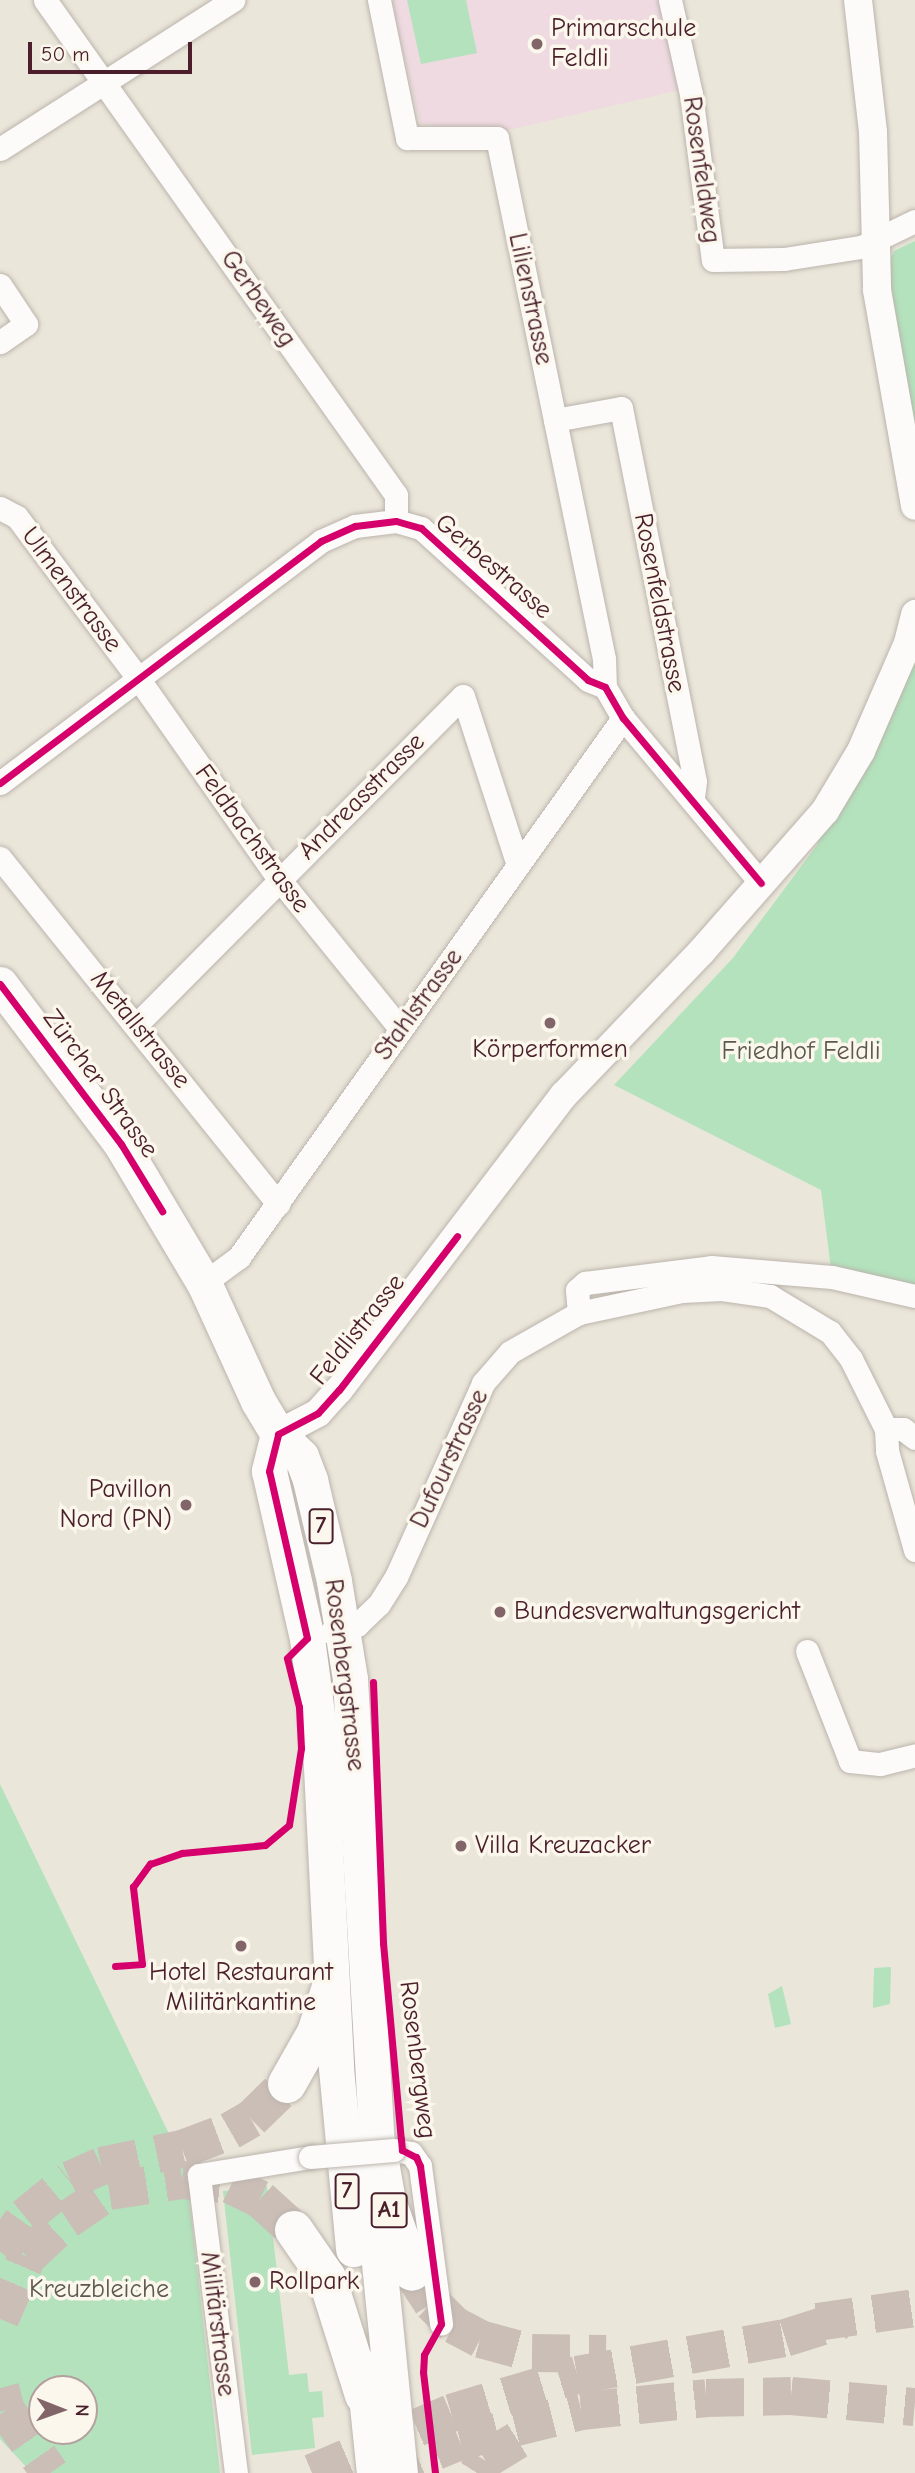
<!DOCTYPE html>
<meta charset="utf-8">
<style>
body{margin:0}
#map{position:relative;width:915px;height:2473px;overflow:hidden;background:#ebe6da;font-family:"Comic Neue",sans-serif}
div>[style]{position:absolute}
.built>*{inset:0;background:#eedae0}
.green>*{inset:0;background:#b3e2bc}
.motorway-tunnel>*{height:38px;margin-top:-19px;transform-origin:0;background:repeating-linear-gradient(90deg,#cbbeb7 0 38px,transparent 0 57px)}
.roads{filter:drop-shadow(0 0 2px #bbb4ad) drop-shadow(0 0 2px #bbb4ad)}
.minor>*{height:23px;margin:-11.5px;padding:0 11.5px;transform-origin:11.5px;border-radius:11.5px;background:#fcfbf9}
.tertiary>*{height:28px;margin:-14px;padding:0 14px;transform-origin:14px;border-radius:14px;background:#fcfbf9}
.primary>*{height:35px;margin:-17.5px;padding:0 17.5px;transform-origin:17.5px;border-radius:17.5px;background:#fcfbf9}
.motorway>*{height:38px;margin:-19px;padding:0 19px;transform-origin:19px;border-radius:19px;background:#fcfbf9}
.bridges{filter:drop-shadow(0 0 2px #bbb4ad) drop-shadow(0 0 2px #bbb4ad)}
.minor-bridge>*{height:23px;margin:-11.5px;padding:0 11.5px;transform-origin:11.5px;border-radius:11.5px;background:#fcfbf9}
.cycleway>*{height:7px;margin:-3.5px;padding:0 3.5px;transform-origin:3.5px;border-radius:3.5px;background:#d6006c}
.dots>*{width:19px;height:19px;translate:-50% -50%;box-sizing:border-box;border:4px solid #fbf7ec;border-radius:50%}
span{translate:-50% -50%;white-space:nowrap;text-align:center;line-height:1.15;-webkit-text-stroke:7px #fbf7ec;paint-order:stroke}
.shield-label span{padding:2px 5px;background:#fbf7ec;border:2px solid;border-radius:5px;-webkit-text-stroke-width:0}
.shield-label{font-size:24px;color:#4a1f2b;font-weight:700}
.poi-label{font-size:26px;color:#4a1f2b}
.left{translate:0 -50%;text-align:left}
.right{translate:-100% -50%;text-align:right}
.street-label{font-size:26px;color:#4a1f2b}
.park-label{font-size:26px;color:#5c594f}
.north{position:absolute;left:28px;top:2375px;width:70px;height:70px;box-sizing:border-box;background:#fbf7ec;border:2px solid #b4a19f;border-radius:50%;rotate:91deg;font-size:19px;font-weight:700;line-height:28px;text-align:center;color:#4a1f2b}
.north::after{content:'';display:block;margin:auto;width:24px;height:32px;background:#826568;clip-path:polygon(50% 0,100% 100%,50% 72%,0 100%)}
.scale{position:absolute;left:28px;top:42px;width:164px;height:32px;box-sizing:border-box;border:4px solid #4a1f2b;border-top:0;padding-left:9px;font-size:21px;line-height:24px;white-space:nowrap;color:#4a1f2b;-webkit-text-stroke:5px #fbf7ec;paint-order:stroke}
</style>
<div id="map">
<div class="built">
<i style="clip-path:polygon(391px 0,663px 0,684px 89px,496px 133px,420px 124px)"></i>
</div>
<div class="green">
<i style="clip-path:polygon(407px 0,466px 0,477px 53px,421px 64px)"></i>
<i style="clip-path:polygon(915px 241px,915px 506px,877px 290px,894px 251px)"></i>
<i style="clip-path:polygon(915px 614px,915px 1296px,832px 1277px,821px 1190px,614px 1085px,733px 958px,817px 845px)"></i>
<i style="clip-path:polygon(evenodd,0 1784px,186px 2169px,220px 2473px,32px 2473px,0 2439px,0 1784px,42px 2389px,84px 2389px,84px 2431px,42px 2431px,42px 2389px)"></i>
<i style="clip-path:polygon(891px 1967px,890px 2004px,873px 2008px,874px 1968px)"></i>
<i style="clip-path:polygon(782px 1986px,791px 2024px,775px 2028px,768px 1994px)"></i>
<i style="clip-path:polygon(267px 2186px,289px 2375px,307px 2373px,309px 2392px,322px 2391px,324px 2417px,312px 2418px,315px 2448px,252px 2455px,223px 2191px)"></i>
</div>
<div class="motorway-tunnel">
<i style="left:0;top:2252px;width:43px;rotate:-54.5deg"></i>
<i style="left:25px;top:2217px;width:58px;rotate:-39.4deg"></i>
<i style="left:70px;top:2180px;width:34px;rotate:-24deg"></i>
<i style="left:101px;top:2166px;width:83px;rotate:-11.9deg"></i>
<i style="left:182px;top:2149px;width:51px;rotate:-20.6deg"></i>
<i style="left:230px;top:2131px;width:24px;rotate:-30deg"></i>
<i style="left:251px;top:2119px;width:50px;rotate:-44.2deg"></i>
<i style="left:412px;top:2272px;width:37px;rotate:57deg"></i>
<i style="left:432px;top:2303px;width:31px;rotate:45deg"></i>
<i style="left:454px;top:2325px;width:30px;rotate:28deg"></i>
<i style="left:480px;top:2339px;width:54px;rotate:15.1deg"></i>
<i style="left:532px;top:2353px;width:74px;rotate:0.8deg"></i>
<i style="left:0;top:2319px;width:68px;rotate:-66.5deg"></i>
<i style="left:27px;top:2257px;width:54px;rotate:-42.8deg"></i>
<i style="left:67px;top:2220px;width:51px;rotate:-34.6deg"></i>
<i style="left:109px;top:2191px;width:74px;rotate:-8.6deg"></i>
<i style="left:182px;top:2180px;width:49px;rotate:5.8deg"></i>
<i style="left:231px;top:2185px;width:32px;rotate:26deg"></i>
<i style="left:260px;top:2199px;width:46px;rotate:42.4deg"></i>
<i style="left:817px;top:2322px;width:99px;rotate:-8.1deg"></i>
<i style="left:0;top:2388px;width:23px;rotate:75deg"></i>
<i style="left:6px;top:2410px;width:77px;rotate:55.1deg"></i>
<i style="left:312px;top:2473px;width:151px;rotate:-23.3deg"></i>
<i style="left:451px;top:2413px;width:132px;rotate:-16.8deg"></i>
<i style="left:577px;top:2375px;width:211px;rotate:-10.1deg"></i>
<i style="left:785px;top:2338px;width:60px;rotate:-17.5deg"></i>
<i style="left:383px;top:2473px;width:83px;rotate:-22.6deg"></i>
<i style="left:460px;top:2441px;width:125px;rotate:-13.9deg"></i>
<i style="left:581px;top:2411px;width:126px;rotate:-5.9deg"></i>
<i style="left:706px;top:2398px;width:85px;rotate:-1.3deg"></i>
<i style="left:791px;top:2396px;width:124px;rotate:5.1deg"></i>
<i style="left:477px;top:2473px;width:15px;rotate:-58deg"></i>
<i style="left:485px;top:2460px;width:52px;rotate:-31.5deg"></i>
</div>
<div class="roads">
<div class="minor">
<i style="left:45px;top:0;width:607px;rotate:54.66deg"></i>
<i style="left:396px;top:495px;width:26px;rotate:90deg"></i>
<i style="left:379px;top:0;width:141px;rotate:78.5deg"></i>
<i style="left:407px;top:138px;width:90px"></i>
<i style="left:497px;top:138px;width:532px;rotate:78.39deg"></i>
<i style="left:604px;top:659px;width:28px;rotate:88deg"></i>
<i style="left:670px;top:0;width:96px;rotate:77.4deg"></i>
<i style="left:691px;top:94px;width:167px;rotate:82.5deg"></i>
<i style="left:713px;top:260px;width:71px;rotate:-0.8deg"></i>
<i style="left:784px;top:259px;width:78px;rotate:-8.9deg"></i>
<i style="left:861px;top:247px;width:60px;rotate:-25.7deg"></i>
<i style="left:0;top:149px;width:277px;rotate:-32.6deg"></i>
<i style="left:0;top:285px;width:47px;rotate:56.3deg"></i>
<i style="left:26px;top:324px;width:32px;rotate:145deg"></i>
<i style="left:555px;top:420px;width:67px;rotate:-10.3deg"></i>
<i style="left:621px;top:408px;width:380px;rotate:78.8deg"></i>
<i style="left:695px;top:781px;width:17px;rotate:97deg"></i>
<i style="left:0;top:508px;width:19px;rotate:28deg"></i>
<i style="left:17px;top:517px;width:201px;rotate:53.1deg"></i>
<i style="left:138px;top:678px;width:246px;rotate:55deg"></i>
<i style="left:279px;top:879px;width:191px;rotate:51deg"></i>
<i style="left:0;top:783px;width:402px;rotate:-37deg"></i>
<i style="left:321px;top:541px;width:37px;rotate:-24deg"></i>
<i style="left:355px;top:526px;width:41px;rotate:-7deg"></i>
<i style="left:396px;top:521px;width:26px;rotate:16deg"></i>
<i style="left:421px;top:528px;width:226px;rotate:42.3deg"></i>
<i style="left:588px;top:680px;width:18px;rotate:22deg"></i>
<i style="left:605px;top:687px;width:36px;rotate:60deg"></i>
<i style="left:623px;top:718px;width:215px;rotate:50.1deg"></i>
<i style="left:0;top:858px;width:444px;rotate:51.2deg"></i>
<i style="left:137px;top:1024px;width:462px;rotate:-45.2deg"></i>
<i style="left:463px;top:696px;width:178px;rotate:72deg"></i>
<i style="left:204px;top:1283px;width:44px;rotate:-36.6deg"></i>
<i style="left:239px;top:1257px;width:662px;rotate:-54.53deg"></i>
<i style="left:579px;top:1313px;width:23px;rotate:-95deg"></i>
<i style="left:577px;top:1290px;width:11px;rotate:-41deg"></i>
<i style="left:585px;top:1283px;width:127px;rotate:-7.2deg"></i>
<i style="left:711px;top:1267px;width:121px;rotate:4.7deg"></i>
<i style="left:832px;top:1277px;width:85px;rotate:12.9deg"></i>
<i style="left:886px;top:1429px;width:17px"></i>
<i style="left:903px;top:1429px;width:15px;rotate:37deg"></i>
<i style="left:331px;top:1632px;width:27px;rotate:-15deg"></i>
<i style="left:357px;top:1625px;width:30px;rotate:-44deg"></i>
<i style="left:379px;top:1604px;width:32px;rotate:-58deg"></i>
<i style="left:396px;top:1577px;width:213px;rotate:-65.8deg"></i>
<i style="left:483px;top:1383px;width:41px;rotate:-48.9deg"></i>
<i style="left:510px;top:1352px;width:79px;rotate:-29.5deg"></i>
<i style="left:579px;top:1313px;width:105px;rotate:-12.1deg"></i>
<i style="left:682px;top:1291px;width:40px;rotate:-2.9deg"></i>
<i style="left:722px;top:1289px;width:49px;rotate:8.3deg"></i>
<i style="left:770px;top:1296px;width:70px;rotate:31deg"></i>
<i style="left:830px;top:1332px;width:34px;rotate:52deg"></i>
<i style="left:851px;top:1359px;width:78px;rotate:63.4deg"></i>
<i style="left:886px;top:1429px;width:22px;rotate:87deg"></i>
<i style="left:887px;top:1451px;width:103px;rotate:74.2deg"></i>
<i style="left:807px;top:1651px;width:118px;rotate:68.6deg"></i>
<i style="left:850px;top:1761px;width:30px;rotate:6deg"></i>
<i style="left:880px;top:1764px;width:36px;rotate:-14deg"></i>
<i style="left:394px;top:2150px;width:17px;rotate:10deg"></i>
<i style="left:411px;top:2153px;width:16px;rotate:55deg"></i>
<i style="left:420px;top:2166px;width:159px;rotate:82.4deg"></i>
<i style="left:236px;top:2473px;width:300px;rotate:-97.1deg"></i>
<i style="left:199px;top:2175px;width:112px;rotate:-9.2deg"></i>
</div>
<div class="tertiary">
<i style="left:858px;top:0;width:133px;rotate:83.5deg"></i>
<i style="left:873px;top:132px;width:158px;rotate:88.5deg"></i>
<i style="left:877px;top:290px;width:219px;rotate:80deg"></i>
<i style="left:278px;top:1434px;width:45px;rotate:-27.7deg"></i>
<i style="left:318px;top:1413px;width:31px;rotate:-48deg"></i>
<i style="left:339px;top:1390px;width:371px;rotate:-52.7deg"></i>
<i style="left:564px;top:1095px;width:199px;rotate:-46.2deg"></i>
<i style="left:702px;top:951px;width:186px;rotate:-48.7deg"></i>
<i style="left:825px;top:811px;width:70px;rotate:-59deg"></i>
<i style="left:861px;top:751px;width:118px;rotate:-66.5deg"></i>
<i style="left:908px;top:643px;width:30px;rotate:-76deg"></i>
</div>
<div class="primary">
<i style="left:0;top:984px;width:201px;rotate:52.9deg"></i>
<i style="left:121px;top:1144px;width:162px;rotate:59.2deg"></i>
<i style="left:204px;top:1283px;width:130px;rotate:65.4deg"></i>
<i style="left:258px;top:1401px;width:39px;rotate:59deg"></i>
<i style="left:278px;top:1434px;width:32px;rotate:44deg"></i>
<i style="left:301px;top:1456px;width:26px;rotate:69deg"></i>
<i style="left:310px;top:1480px;width:104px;rotate:76.6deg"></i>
<i style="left:334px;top:1581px;width:99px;rotate:80.7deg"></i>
<i style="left:350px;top:1679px;width:467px;rotate:86.7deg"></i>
<i style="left:377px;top:2145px;width:58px;rotate:93.9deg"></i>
<i style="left:373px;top:2203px;width:271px;rotate:84.3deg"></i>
<i style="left:278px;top:1434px;width:38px;rotate:104deg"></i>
<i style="left:269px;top:1471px;width:171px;rotate:77.2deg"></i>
<i style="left:307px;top:1638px;width:91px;rotate:82.4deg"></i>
<i style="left:319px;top:1728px;width:340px;rotate:87.1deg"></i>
<i style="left:336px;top:2068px;width:182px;rotate:84.6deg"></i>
<i style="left:363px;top:2367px;width:107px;rotate:84.1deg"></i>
</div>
<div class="motorway">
<i style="left:287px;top:2084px;width:59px;rotate:-60.4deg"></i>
<i style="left:316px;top:2033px;width:48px;rotate:-71.9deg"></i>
<i style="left:377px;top:2145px;width:58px;rotate:80deg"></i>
<i style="left:387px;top:2202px;width:74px;rotate:70.3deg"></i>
<i style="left:294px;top:2230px;width:58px;rotate:55.5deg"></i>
<i style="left:327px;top:2278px;width:123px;rotate:72.5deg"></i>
</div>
</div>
<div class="bridges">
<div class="minor-bridge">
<i style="left:310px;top:2157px;width:84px;rotate:-4.8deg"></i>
</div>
</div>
<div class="cycleway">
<i style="left:0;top:783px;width:402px;rotate:-37deg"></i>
<i style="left:321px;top:541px;width:37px;rotate:-24deg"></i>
<i style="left:355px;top:526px;width:41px;rotate:-7deg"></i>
<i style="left:396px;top:521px;width:26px;rotate:16deg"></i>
<i style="left:421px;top:528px;width:226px;rotate:42.3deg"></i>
<i style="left:588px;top:680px;width:18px;rotate:22deg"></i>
<i style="left:605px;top:687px;width:36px;rotate:60deg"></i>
<i style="left:623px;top:718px;width:215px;rotate:50.1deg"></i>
<i style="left:0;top:984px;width:201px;rotate:52.9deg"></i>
<i style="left:121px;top:1144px;width:79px;rotate:58.5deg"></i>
<i style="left:373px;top:1682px;width:261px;rotate:87.8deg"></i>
<i style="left:383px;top:1943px;width:197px;rotate:84.8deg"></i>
<i style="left:401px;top:2139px;width:11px;rotate:85deg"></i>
<i style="left:402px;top:2150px;width:16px;rotate:27deg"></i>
<i style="left:416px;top:2157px;width:10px;rotate:66deg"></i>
<i style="left:420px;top:2166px;width:159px;rotate:82.4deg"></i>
<i style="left:441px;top:2324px;width:35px;rotate:119deg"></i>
<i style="left:424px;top:2355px;width:17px;rotate:93deg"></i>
<i style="left:423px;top:2372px;width:102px;rotate:83.2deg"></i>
<i style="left:115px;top:1966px;width:27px;rotate:-4deg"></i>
<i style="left:142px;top:1964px;width:78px;rotate:-96.7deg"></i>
<i style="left:133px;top:1887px;width:29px;rotate:-54deg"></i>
<i style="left:150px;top:1864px;width:34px;rotate:-19deg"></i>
<i style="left:182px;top:1853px;width:83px;rotate:-5.5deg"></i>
<i style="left:265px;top:1845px;width:31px;rotate:-40deg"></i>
<i style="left:289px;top:1825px;width:78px;rotate:-81.1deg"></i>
<i style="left:301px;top:1748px;width:41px;rotate:-92.8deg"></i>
<i style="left:299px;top:1707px;width:50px;rotate:-103.8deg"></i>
<i style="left:287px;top:1658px;width:28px;rotate:-45deg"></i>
<i style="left:307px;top:1638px;width:171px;rotate:-102.8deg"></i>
<i style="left:269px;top:1471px;width:38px;rotate:-76deg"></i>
<i style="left:278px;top:1434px;width:45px;rotate:-27.7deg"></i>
<i style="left:318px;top:1413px;width:31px;rotate:-48deg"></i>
<i style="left:339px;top:1390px;width:194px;rotate:-52.5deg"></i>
</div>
<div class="dots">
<i style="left:537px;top:44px;background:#826568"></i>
<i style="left:550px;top:1023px;background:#826568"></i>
<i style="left:186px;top:1505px;background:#826568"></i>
<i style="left:500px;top:1612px;background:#826568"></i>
<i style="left:461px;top:1846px;background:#826568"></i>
<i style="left:241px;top:1946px;background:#826568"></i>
<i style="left:255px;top:2282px;background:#826568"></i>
</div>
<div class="shield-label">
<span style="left:321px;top:1526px">7</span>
<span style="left:347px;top:2191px">7</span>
<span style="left:389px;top:2210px">A1</span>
</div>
<div class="poi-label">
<span class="left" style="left:551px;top:44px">Primarschule<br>Feldli</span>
<span style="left:550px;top:1050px">Körperformen</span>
<span class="right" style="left:172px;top:1505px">Pavillon<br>Nord (PN)</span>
<span class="left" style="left:514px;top:1612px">Bundesverwaltungsgericht</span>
<span class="left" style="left:475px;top:1846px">Villa Kreuzacker</span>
<span style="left:241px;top:1988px">Hotel Restaurant<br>Militärkantine</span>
<span class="left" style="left:269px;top:2282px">Rollpark</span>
</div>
<div class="street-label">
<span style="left:701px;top:170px;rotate:82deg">Rosenfeldweg</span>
<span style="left:258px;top:299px;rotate:55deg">Gerbeweg</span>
<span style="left:530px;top:299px;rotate:78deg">Lilienstrasse</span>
<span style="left:493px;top:567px;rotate:41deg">Gerbestrasse</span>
<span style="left:71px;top:590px;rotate:53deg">Ulmenstrasse</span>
<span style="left:659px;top:603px;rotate:79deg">Rosenfeldstrasse</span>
<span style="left:362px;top:797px;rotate:-45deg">Andreasstrasse</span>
<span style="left:252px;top:839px;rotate:54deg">Feldbachstrasse</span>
<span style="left:419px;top:1005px;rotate:-54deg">Stahlstrasse</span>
<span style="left:140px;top:1030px;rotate:51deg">Metallstrasse</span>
<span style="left:100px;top:1084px;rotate:54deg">Zürcher Strasse</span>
<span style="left:358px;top:1330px;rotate:-51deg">Feldlistrasse</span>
<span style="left:450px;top:1459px;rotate:-65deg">Dufourstrasse</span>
<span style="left:344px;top:1675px;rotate:83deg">Rosenbergstrasse</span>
<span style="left:417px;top:2060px;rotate:83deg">Rosenbergweg</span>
<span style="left:217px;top:2324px;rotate:83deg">Militärstrasse</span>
</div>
<div class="park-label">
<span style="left:801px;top:1052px">Friedhof Feldli</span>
<span style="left:99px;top:2290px">Kreuzbleiche</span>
</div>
<div class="north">N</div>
<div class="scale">50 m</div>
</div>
